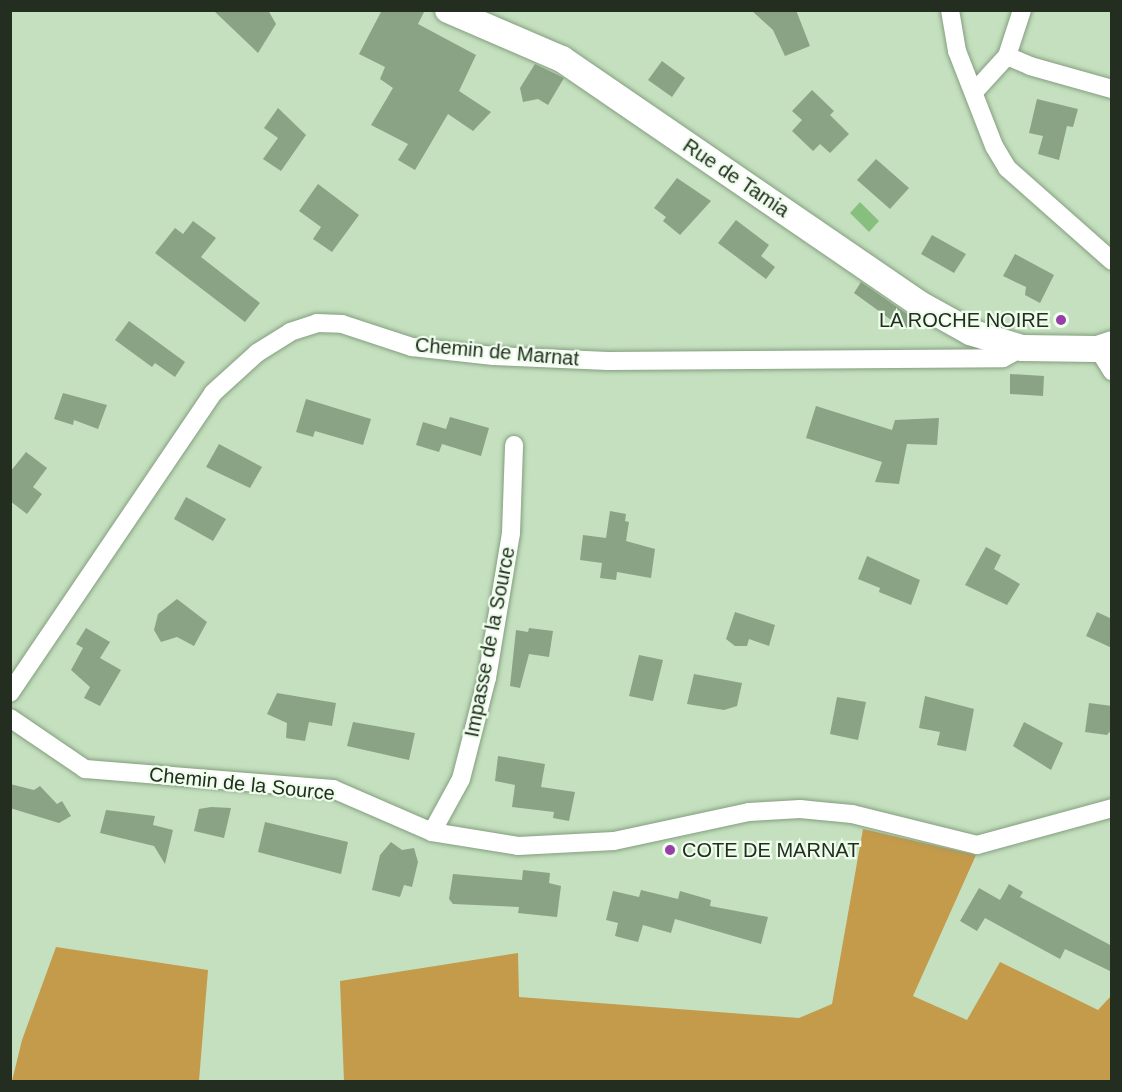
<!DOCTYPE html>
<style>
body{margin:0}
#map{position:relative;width:1122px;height:1092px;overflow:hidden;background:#c4e0bf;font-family:Helvetica,sans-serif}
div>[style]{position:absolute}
.forest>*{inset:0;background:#c49a4b}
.water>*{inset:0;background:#87c07e}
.building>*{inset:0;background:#89a384}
.roads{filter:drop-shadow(0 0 2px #849e7f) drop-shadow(0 0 2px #849e7f)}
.street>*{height:18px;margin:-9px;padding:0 9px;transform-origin:9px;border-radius:9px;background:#fff}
.secondary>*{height:26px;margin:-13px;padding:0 13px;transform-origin:13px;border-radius:13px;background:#fff}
.dots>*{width:16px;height:16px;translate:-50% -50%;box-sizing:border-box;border:3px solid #eefdec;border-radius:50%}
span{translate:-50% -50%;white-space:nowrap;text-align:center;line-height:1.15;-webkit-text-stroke:4.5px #eefdec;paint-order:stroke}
.street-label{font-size:20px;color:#232e21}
.poi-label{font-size:20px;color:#232e21}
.right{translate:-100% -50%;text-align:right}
.left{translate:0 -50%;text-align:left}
.frame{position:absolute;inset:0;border:12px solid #232e21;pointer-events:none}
</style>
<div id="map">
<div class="forest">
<i style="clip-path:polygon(863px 829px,976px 855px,913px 996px,967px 1020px,1000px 962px,1098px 1010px,1111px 996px,1111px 1081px,344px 1081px,340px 981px,518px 953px,519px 997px,799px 1018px,832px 1004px)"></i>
<i style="clip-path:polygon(56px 947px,208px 970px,199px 1081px,12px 1081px,22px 1040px)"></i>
</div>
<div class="water">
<i style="clip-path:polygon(860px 202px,879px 221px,869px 232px,850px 213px)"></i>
</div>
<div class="building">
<i style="clip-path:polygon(213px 10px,268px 10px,276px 24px,258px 53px)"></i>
<i style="clip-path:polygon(382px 10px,425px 10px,418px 24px,476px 55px,459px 91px,491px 112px,473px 131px,448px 114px,415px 170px,398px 160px,408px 144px,371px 125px,393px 88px,380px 79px,385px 67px,359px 54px)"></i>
<i style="clip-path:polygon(751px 10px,796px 10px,810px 46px,785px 56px,773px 30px)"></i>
<i style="clip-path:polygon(662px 61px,685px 78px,672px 97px,648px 80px)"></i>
<i style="clip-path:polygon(535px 64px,564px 78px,548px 105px,538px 99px,523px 102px,520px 88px)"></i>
<i style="clip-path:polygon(812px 90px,834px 111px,830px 115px,849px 134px,830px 153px,820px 144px,813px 151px,792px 131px,802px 120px,792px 111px)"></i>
<i style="clip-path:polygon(1037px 99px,1078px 109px,1073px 127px,1067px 126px,1059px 160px,1038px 154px,1043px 136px,1029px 133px)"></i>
<i style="clip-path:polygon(278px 108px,306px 135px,281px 171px,263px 159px,278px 138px,264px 128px)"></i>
<i style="clip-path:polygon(876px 159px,909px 188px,890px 209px,857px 180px)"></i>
<i style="clip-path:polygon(677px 178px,711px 201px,680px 235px,663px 221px,666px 217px,654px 208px)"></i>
<i style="clip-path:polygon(318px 184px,359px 215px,332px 252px,313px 239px,321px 227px,299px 211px)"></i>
<i style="clip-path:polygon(736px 220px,769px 245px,761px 256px,775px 267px,766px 279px,718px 243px)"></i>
<i style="clip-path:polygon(193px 221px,216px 238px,201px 257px,260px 303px,245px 322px,155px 253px,175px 228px,183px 234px)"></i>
<i style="clip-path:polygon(932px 235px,966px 254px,954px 273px,921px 254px)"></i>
<i style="clip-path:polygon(1015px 254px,1054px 275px,1040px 303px,1025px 295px,1026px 287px,1003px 276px)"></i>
<i style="clip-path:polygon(861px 282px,913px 318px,905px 330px,854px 293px)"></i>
<i style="clip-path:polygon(129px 321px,185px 362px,175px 377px,155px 363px,152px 367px,115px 340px)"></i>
<i style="clip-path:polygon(1010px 374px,1044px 376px,1043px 396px,1010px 394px)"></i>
<i style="clip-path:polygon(63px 393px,107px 405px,98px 429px,74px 420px,73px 425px,54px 419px)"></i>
<i style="clip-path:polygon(306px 399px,371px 419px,363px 445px,315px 431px,313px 437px,296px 432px)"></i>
<i style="clip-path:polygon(816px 406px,892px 430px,895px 420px,939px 418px,937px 445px,907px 444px,899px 484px,875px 482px,882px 462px,806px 438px)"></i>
<i style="clip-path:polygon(450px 417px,489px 428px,481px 456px,442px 444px,439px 452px,416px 445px,423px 422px,446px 429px)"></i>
<i style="clip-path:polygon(219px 444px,262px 467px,250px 488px,206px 467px)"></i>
<i style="clip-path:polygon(26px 452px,47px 468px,33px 487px,42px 494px,27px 514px,10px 501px,10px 472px)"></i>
<i style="clip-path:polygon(186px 497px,226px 519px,213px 541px,174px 519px)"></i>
<i style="clip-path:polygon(610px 511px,626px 514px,625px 521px,629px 522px,626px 541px,655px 549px,651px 578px,617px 572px,616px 580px,600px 578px,602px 563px,580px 560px,583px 535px,606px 538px)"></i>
<i style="clip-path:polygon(986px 547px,1001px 555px,994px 569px,1020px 584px,1007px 605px,965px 585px)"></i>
<i style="clip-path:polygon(867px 556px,920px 580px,911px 605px,879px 592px,880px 588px,858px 579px)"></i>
<i style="clip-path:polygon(177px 599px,207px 622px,194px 646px,177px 637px,161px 642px,154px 630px,158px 614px)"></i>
<i style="clip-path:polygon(735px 612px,775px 625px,769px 646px,749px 639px,747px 646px,735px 646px,726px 639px)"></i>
<i style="clip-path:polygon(1097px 612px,1112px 619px,1112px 648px,1086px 636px)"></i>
<i style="clip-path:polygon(86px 628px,110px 642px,100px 658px,121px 670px,100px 706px,84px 698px,90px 687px,71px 670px,83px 648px,76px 644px)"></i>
<i style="clip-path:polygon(529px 628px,553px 631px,549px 657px,529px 654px,520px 688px,510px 686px,516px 630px,528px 632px)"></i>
<i style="clip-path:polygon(639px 655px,663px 660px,653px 701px,629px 696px)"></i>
<i style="clip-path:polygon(694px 674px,742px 683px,737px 706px,724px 710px,687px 704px)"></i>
<i style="clip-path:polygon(277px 693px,336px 703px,332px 726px,309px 722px,305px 741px,286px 738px,287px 723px,267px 714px)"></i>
<i style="clip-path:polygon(925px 696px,974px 709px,966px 751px,937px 745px,940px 732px,919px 728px)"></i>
<i style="clip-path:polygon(837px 697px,866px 702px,858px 740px,830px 734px)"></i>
<i style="clip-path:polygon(1089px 703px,1112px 706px,1112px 729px,1107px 735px,1085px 732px)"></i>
<i style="clip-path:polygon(353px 722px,415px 733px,409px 760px,347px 746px)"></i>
<i style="clip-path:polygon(1024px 722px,1063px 743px,1051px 770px,1013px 746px)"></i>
<i style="clip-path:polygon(498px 756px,545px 764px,541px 787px,575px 792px,569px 821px,553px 818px,554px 812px,512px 807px,515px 785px,495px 781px)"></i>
<i style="clip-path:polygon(10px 784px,34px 790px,40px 786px,57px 804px,62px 801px,71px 816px,59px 823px,10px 808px)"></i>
<i style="clip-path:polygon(211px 807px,231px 808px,224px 838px,194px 831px,199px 809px)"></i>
<i style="clip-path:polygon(106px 810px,155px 816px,153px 825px,173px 830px,165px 864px,154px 846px,100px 833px)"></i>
<i style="clip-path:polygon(265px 822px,348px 842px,341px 874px,258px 852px)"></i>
<i style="clip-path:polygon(391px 842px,402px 850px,414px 848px,418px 862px,412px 887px,404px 885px,400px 897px,372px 890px,380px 855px)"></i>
<i style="clip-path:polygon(523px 870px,550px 873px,549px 883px,561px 886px,557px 917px,518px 913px,519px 907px,453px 904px,449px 899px,453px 874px,522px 880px)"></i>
<i style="clip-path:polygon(1009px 884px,1023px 892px,1020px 897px,1112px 946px,1112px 972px,1065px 949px,1060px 959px,985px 918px,977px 931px,960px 921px,979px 888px,1000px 900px)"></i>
<i style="clip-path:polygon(641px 890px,678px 899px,680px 891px,711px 900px,710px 906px,768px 917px,761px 944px,675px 919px,671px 933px,643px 925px,638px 942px,615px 936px,618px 923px,606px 920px,613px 891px,639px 897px)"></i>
</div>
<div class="roads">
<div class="street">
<i style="left:950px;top:10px;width:42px;rotate:80.3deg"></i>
<i style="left:957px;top:51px;width:102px;rotate:68.7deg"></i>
<i style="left:994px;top:146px;width:26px;rotate:59deg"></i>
<i style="left:1007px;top:168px;width:140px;rotate:41.5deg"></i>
<i style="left:1007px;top:56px;width:25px;rotate:23deg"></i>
<i style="left:1030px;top:66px;width:85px;rotate:15.7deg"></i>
<i style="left:975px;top:91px;width:47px;rotate:-47.6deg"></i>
<i style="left:1007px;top:56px;width:48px;rotate:-71.9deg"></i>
<i style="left:1105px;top:346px;width:9px;rotate:108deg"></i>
<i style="left:1102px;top:355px;width:19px;rotate:58deg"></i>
<i style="left:10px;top:693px;width:362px;rotate:-55.9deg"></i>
<i style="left:213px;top:393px;width:59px;rotate:-42.3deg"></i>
<i style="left:257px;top:353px;width:39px;rotate:-32deg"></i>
<i style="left:290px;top:332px;width:28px;rotate:-18deg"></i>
<i style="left:317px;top:323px;width:25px;rotate:2deg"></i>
<i style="left:342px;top:324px;width:74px;rotate:18.2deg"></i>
<i style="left:412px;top:347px;width:82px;rotate:6.3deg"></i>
<i style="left:494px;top:356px;width:114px;rotate:2.5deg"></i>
<i style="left:608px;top:361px;width:395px;rotate:-0.4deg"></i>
<i style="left:1003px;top:358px;width:21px;rotate:-28deg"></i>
<i style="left:10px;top:718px;width:91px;rotate:34.2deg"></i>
<i style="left:85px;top:769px;width:249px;rotate:4.6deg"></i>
<i style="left:333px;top:789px;width:108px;rotate:23.5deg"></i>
<i style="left:432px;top:832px;width:87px;rotate:9.2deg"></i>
<i style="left:518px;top:846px;width:96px;rotate:-3deg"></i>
<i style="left:614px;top:841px;width:138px;rotate:-12.1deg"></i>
<i style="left:749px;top:812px;width:51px;rotate:-3.4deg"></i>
<i style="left:800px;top:809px;width:52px;rotate:5.5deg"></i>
<i style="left:852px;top:814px;width:129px;rotate:13.9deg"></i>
<i style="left:977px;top:845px;width:140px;rotate:-15.3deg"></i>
<i style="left:432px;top:832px;width:60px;rotate:-61.3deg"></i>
<i style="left:461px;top:779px;width:104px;rotate:-75.6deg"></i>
<i style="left:487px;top:678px;width:147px;rotate:-80.6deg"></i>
<i style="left:511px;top:533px;width:88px;rotate:-88deg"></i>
</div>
<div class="secondary">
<i style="left:448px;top:10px;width:124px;rotate:23.3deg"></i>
<i style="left:562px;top:59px;width:432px;rotate:34.4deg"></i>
<i style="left:918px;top:303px;width:60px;rotate:29.1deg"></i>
<i style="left:970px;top:332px;width:54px;rotate:17.1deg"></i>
<i style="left:1022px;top:348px;width:75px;rotate:0.8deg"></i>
<i style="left:1097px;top:349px;width:16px;rotate:-18deg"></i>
</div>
</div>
<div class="dots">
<i style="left:1061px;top:320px;background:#983ea9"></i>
<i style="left:670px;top:850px;background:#983ea9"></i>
</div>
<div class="street-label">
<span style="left:736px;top:178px;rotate:34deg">Rue de Tamia</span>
<span style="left:497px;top:352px;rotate:5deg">Chemin de Marnat</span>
<span style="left:490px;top:642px;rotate:-79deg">Impasse de la Source</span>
<span style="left:242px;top:784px;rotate:6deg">Chemin de la Source</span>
</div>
<div class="poi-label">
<span class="right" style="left:1049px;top:320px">LA ROCHE NOIRE</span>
<span class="left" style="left:682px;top:850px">COTE DE MARNAT</span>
</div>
<div class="frame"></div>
</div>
